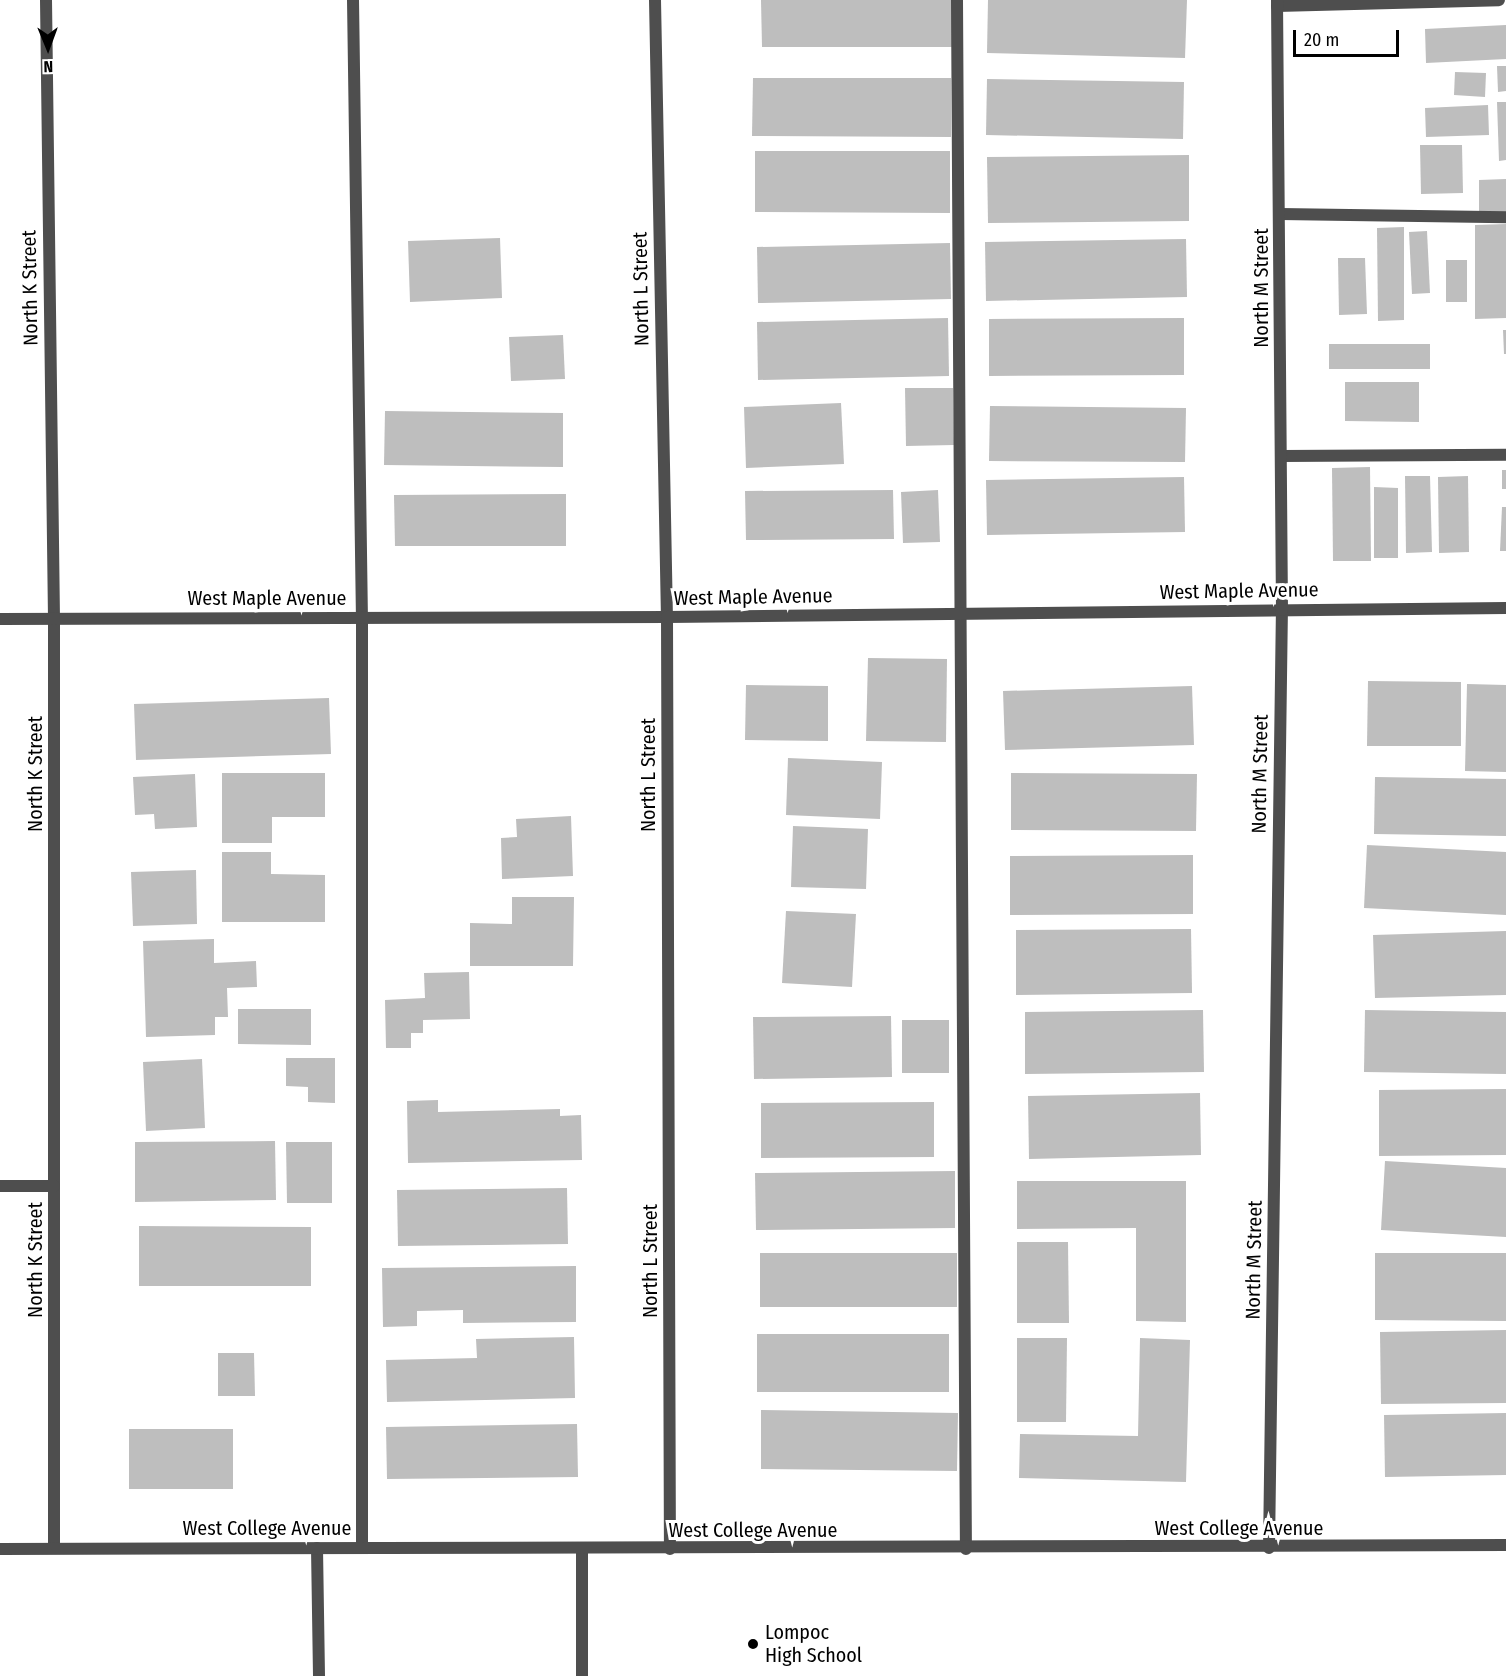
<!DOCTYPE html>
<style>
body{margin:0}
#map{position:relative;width:1506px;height:1676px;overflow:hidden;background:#fff;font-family:"Fira Sans Condensed",sans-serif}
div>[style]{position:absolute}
.building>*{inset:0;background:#bebebe}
.service>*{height:12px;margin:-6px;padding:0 6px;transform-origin:6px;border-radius:6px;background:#4e4e4e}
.minor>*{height:12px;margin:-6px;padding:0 6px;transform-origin:6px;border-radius:6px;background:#4e4e4e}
.tertiary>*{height:12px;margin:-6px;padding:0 6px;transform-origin:6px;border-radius:6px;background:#4e4e4e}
.dots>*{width:16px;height:16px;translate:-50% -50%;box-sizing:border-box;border:3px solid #fff;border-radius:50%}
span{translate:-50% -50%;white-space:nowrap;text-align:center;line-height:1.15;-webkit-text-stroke:6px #fff;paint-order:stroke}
.street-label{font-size:20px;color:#000}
.poi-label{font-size:20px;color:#000}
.left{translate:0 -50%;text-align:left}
.north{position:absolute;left:18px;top:18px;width:60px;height:60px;-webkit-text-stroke:4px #fff;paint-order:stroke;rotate:179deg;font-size:16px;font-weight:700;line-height:24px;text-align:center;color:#000}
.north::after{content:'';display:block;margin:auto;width:21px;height:27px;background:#000;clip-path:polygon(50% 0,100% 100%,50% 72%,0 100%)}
.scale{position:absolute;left:1293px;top:30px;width:106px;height:27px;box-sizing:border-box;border:3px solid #000;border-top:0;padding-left:8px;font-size:18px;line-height:21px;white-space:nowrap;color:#000;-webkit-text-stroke:4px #fff;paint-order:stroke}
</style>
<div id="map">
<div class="building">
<i style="clip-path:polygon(761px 0,953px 0,953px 47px,762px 47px)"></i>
<i style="clip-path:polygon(988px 0,1187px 0,1185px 58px,987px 53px)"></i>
<i style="clip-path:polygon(1506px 25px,1506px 59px,1426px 63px,1425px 29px)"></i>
<i style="clip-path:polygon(1497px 66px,1506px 66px,1506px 91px,1498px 92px)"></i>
<i style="clip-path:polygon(1455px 72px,1486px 73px,1485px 97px,1454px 95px)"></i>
<i style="clip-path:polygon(753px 78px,951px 78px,951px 137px,752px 136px)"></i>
<i style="clip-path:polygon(987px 79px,1184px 82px,1183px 139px,986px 135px)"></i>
<i style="clip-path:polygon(1497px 102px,1506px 102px,1506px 160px,1499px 161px)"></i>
<i style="clip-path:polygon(1488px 105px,1489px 135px,1426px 137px,1425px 108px)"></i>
<i style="clip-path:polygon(1420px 145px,1462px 145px,1463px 193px,1421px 194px)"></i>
<i style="clip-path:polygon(755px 151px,950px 151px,950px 213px,755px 212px)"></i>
<i style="clip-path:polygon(1189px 155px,1189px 221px,988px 223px,987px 157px)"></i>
<i style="clip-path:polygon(1506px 179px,1506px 219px,1479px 220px,1479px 180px)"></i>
<i style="clip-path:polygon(1506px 224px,1506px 318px,1475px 319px,1475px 225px)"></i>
<i style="clip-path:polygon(1404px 227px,1404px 320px,1378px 321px,1377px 228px)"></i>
<i style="clip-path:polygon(1427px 231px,1430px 293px,1412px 294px,1409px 232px)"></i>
<i style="clip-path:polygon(500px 238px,502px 298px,410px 302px,408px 241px)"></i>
<i style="clip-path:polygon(1186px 239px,1187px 297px,986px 301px,985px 242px)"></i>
<i style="clip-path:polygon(950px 243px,951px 299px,758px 303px,757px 247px)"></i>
<i style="clip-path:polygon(1338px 258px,1365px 258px,1367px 314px,1339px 315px)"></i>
<i style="clip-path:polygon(1446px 260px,1467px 260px,1467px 302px,1446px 302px)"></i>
<i style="clip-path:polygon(948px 318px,949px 376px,758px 380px,757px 322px)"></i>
<i style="clip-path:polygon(1184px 318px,1184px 375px,989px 376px,989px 319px)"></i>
<i style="clip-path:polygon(1503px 330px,1506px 330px,1506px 354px,1504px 354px)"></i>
<i style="clip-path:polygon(563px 335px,565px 379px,511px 381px,509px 337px)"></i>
<i style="clip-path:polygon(1329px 344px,1430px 344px,1430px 369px,1329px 369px)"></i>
<i style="clip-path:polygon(1345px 382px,1419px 382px,1419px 422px,1345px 421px)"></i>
<i style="clip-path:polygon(905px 388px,953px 388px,954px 445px,906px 446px)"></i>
<i style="clip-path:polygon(841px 403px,844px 464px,746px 468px,744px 407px)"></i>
<i style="clip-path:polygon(990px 406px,1186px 408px,1185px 462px,989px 461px)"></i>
<i style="clip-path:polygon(385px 411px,563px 413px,563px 467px,384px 465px)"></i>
<i style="clip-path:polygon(1370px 467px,1371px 561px,1333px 561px,1332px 468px)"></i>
<i style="clip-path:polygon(1502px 470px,1506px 470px,1506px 489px,1502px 489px)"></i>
<i style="clip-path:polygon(1405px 476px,1430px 476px,1432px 552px,1406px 553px)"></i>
<i style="clip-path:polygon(1468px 476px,1469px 552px,1439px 553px,1438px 477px)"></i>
<i style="clip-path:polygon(1184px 477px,1185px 532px,987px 535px,986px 480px)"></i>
<i style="clip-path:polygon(1374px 487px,1398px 488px,1398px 558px,1374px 558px)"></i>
<i style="clip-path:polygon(893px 490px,894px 539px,746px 540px,745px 491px)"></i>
<i style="clip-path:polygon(938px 490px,940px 542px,903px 543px,901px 492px)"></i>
<i style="clip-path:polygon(566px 494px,566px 546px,395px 546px,394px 495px)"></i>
<i style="clip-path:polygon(1502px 507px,1506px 507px,1506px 551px,1500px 551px)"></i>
<i style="clip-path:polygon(868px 658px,947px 659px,946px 742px,866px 741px)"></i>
<i style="clip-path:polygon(1368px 681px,1461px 682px,1461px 746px,1367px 746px)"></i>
<i style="clip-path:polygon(1467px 684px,1506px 685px,1506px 772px,1465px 771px)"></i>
<i style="clip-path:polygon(746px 685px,828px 686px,828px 741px,745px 740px)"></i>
<i style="clip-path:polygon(1192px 686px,1194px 745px,1005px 750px,1003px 691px)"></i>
<i style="clip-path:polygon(329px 698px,331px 754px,136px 760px,134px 704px)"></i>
<i style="clip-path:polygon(788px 758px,882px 762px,880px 819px,786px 815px)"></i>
<i style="clip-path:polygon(222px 773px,325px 773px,325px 817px,272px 817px,272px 843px,222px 843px)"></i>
<i style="clip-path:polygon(1011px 773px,1197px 774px,1196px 831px,1011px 830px)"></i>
<i style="clip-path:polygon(195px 774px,197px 827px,155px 829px,154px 814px,135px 815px,133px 777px)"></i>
<i style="clip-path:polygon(1375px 777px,1506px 779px,1506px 836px,1374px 834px)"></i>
<i style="clip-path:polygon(571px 816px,573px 876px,502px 879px,501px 838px,517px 837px,516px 819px)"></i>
<i style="clip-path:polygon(793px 826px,868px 829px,866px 889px,791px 887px)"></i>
<i style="clip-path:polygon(1367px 845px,1506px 852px,1506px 915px,1364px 908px)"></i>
<i style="clip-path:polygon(222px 852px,271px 852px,271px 874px,325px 875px,325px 922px,222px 922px)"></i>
<i style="clip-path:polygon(1193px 855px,1193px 914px,1010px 915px,1010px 856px)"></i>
<i style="clip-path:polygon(196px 870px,197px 924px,133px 926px,131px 872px)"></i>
<i style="clip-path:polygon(512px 897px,574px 897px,573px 966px,470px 966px,470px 923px,512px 924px)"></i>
<i style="clip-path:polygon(786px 911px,856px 914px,852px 987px,782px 983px)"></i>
<i style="clip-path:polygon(1191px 929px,1192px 993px,1016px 995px,1016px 930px)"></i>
<i style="clip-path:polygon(1506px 931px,1506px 995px,1375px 998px,1373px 935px)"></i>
<i style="clip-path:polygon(214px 939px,214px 963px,256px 961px,257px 987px,227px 988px,228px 1017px,215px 1017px,215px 1035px,146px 1037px,143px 941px)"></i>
<i style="clip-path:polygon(469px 972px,470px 1019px,423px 1020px,423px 1033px,411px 1033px,411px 1048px,386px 1048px,385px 1000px,425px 998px,424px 973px)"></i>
<i style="clip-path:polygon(238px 1009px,311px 1009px,311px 1045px,238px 1044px)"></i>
<i style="clip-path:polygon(1203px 1010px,1204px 1072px,1025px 1074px,1025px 1012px)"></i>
<i style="clip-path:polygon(1365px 1010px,1506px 1012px,1506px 1074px,1364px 1072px)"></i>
<i style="clip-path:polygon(891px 1016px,892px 1077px,754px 1079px,753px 1017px)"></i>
<i style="clip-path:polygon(902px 1020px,949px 1020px,949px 1073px,902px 1073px)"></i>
<i style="clip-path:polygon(286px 1058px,335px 1058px,335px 1103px,308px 1102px,308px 1087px,286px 1086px)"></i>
<i style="clip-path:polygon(202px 1059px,205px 1128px,146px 1131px,143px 1062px)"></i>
<i style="clip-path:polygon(1506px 1089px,1506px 1155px,1379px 1156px,1379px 1090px)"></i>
<i style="clip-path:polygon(1200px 1093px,1201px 1155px,1029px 1159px,1028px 1096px)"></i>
<i style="clip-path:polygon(438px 1100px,438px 1112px,560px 1109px,560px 1116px,581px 1115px,582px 1160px,408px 1163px,407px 1101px)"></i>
<i style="clip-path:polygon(934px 1102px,934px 1157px,761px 1158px,761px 1103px)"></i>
<i style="clip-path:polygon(275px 1141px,276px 1200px,135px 1202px,135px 1142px)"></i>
<i style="clip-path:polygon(286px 1142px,332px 1142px,332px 1203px,287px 1203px)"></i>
<i style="clip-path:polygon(1385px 1161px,1506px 1168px,1506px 1237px,1381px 1230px)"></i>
<i style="clip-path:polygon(955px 1171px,955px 1228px,756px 1230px,755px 1173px)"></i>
<i style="clip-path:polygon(1017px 1181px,1186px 1181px,1186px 1322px,1136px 1321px,1136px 1228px,1017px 1229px)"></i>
<i style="clip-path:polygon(567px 1188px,568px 1244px,398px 1246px,397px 1190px)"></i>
<i style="clip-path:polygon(139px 1226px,311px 1227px,311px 1286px,139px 1286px)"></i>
<i style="clip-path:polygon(1017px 1242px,1068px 1242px,1069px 1323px,1017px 1323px)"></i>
<i style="clip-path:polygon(760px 1253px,957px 1253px,957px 1307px,760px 1307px)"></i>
<i style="clip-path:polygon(1375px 1253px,1506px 1253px,1506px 1321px,1375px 1320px)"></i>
<i style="clip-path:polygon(576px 1266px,576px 1322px,463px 1323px,463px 1310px,417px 1311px,417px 1326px,383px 1327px,382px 1268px)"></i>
<i style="clip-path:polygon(1506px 1330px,1506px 1403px,1381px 1404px,1380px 1332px)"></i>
<i style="clip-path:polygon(757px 1334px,949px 1334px,949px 1392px,757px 1392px)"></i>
<i style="clip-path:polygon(574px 1337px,575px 1398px,387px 1402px,386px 1360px,477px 1358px,476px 1339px)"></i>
<i style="clip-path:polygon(1017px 1338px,1067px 1338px,1066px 1422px,1017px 1422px)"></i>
<i style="clip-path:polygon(1140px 1338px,1190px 1340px,1186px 1482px,1019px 1478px,1020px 1434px,1138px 1436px)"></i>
<i style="clip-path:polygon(218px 1353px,254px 1353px,255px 1396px,218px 1396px)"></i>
<i style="clip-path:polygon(761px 1410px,958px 1413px,957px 1471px,761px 1469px)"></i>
<i style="clip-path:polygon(1506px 1413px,1506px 1475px,1385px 1477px,1384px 1415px)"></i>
<i style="clip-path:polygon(577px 1424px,578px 1477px,387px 1479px,386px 1427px)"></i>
<i style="clip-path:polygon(129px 1429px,233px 1429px,233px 1489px,129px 1489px)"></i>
</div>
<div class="service">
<i style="left:353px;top:0;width:618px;rotate:89.17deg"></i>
<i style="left:362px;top:618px;width:930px;rotate:90deg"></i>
<i style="left:957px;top:0;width:1549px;rotate:89.67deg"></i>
<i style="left:317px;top:1548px;width:128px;rotate:89.1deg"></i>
<i style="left:582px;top:1549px;width:127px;rotate:90deg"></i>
</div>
<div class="minor">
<i style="left:46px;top:0;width:618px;rotate:89.26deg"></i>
<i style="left:54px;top:618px;width:930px;rotate:90deg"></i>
<i style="left:655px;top:0;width:617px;rotate:88.89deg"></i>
<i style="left:667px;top:617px;width:932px;rotate:89.82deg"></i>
<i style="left:1277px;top:6px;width:222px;rotate:-1.5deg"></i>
<i style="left:1280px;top:214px;width:226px;rotate:0.8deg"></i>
<i style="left:1281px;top:456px;width:225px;rotate:-0.3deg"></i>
<i style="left:0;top:619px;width:667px;rotate:-0.17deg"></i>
<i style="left:667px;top:617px;width:839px;rotate:-0.61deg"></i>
<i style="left:0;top:1186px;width:54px"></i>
<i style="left:1269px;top:1548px;width:938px;rotate:-89.21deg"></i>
<i style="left:1282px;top:610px;width:610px;rotate:-90.47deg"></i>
</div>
<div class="tertiary">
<i style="left:0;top:1549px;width:1506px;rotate:-0.15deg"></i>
</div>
<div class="dots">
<i style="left:753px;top:1644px;background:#000"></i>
</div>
<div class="street-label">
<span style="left:30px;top:288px;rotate:-91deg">North K Street</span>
<span style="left:1261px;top:288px;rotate:-90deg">North M Street</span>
<span style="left:641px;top:289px;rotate:-91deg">North L Street</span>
<span style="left:1239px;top:591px;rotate:-1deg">West Maple Avenue</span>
<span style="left:753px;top:597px;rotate:-1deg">West Maple Avenue</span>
<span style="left:267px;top:598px">West Maple Avenue</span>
<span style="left:35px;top:774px;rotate:-90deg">North K Street</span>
<span style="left:1260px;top:774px;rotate:-89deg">North M Street</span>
<span style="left:648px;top:775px;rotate:-90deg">North L Street</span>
<span style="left:35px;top:1260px;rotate:-90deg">North K Street</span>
<span style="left:1254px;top:1260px;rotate:-89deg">North M Street</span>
<span style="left:650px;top:1261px;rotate:-90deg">North L Street</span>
<span style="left:267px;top:1528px">West College Avenue</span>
<span style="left:1239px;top:1528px">West College Avenue</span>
<span style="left:753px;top:1530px">West College Avenue</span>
</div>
<div class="poi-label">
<span class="left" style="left:765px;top:1644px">Lompoc<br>High School</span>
</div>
<div class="north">N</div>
<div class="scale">20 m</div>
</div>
